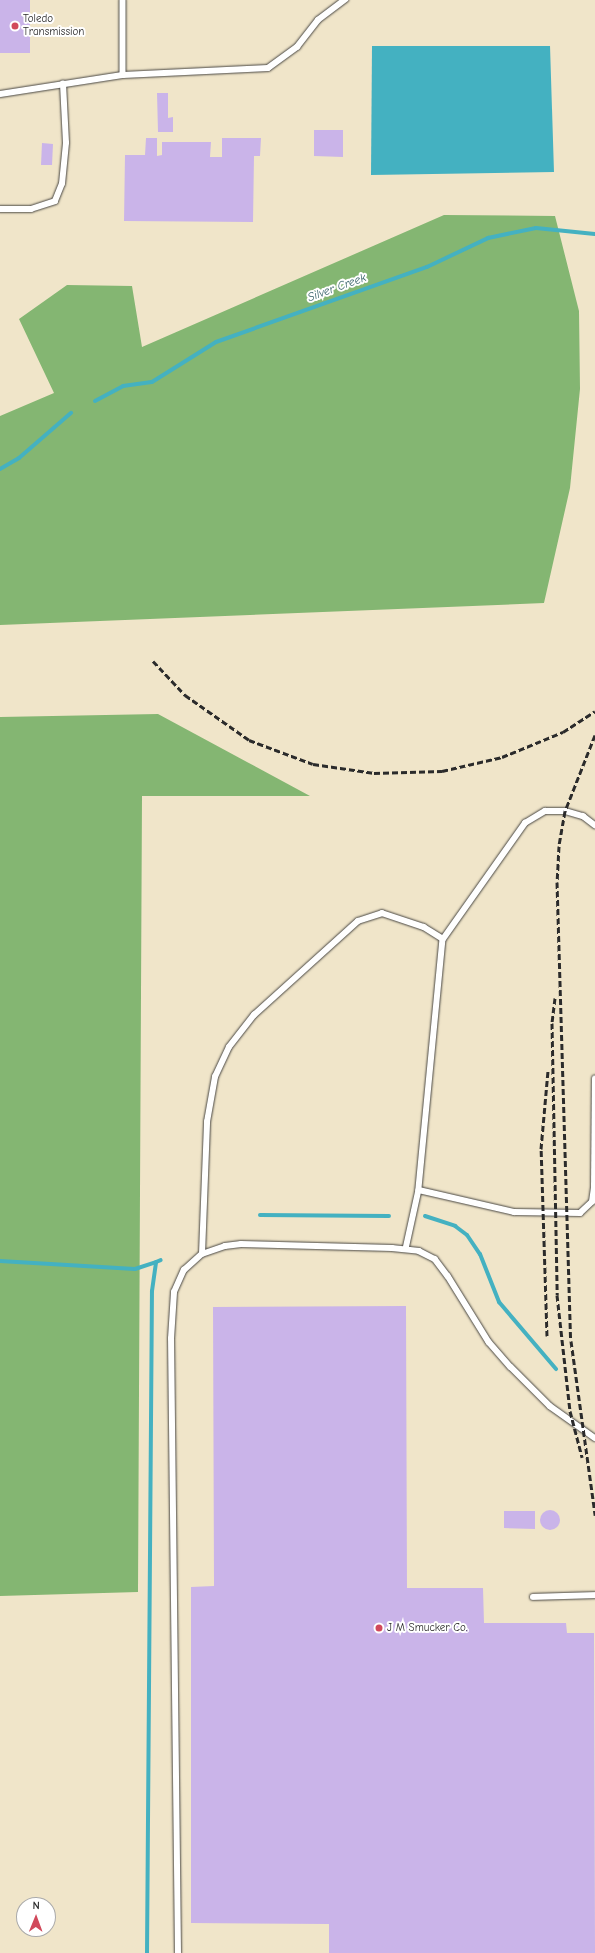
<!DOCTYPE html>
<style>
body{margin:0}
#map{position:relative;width:595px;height:1953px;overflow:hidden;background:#f0e5c9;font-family:"Comic Neue",sans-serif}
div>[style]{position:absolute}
.forest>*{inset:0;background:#84b672}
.water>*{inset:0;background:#44b1c1}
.stream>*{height:4px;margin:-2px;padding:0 2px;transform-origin:2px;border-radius:2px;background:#44b1c1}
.building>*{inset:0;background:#cab4e9}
.round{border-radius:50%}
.roads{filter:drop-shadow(0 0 1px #494743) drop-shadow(0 0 1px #494743)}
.service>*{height:5.5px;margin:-2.75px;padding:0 2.75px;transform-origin:2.75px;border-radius:2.75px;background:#fff}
.rail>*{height:3px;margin-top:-1.5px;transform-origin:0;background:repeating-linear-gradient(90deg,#2b2b2b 0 6px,transparent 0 9px)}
.dots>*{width:11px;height:11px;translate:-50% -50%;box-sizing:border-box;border:2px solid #fff;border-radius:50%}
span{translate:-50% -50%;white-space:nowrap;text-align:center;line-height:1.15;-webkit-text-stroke:4px #fff;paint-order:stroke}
.poi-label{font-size:11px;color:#2b2b2b}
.left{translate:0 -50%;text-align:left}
.water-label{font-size:12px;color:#356167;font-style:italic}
.north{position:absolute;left:16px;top:1897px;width:40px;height:40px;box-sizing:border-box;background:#fff;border:1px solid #aaa;border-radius:50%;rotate:1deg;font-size:11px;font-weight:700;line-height:16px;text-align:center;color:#2b2b2b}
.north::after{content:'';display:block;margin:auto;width:14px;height:18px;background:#d1495b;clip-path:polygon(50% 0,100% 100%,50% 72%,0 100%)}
</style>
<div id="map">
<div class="forest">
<i style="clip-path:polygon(444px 215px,555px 216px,579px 311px,580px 389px,570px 488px,544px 603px,0 625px,0 416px,54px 393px,19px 319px,67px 285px,132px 286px,142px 347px)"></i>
<i style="clip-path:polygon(158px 714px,310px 796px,142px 796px,138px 1592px,0 1596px,0 717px)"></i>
</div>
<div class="water">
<i style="clip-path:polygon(372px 46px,550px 46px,554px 172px,371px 175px)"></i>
</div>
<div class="stream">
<i style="left:95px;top:401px;width:32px;rotate:-28deg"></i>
<i style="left:123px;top:386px;width:29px;rotate:-8deg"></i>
<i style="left:152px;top:382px;width:75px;rotate:-32deg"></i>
<i style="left:216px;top:342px;width:224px;rotate:-19.6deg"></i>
<i style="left:427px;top:267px;width:68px;rotate:-25.4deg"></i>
<i style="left:488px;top:238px;width:49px;rotate:-11.8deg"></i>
<i style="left:536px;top:228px;width:59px;rotate:5.8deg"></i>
<i style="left:0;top:469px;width:22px;rotate:-30deg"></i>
<i style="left:19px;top:458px;width:69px;rotate:-40.9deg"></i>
<i style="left:260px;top:1215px;width:129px;rotate:0.4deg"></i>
<i style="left:425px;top:1216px;width:32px;rotate:18deg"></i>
<i style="left:455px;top:1226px;width:15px;rotate:37deg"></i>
<i style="left:467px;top:1235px;width:23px;rotate:56deg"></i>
<i style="left:480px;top:1254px;width:52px;rotate:68.4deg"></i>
<i style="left:499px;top:1302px;width:88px;rotate:49.6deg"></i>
<i style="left:0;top:1261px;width:135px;rotate:3.4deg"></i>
<i style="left:135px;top:1269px;width:22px;rotate:-18deg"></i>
<i style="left:147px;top:1953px;width:662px;rotate:-89.57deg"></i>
<i style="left:152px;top:1291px;width:29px;rotate:-82deg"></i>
<i style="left:156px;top:1262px;width:5px;rotate:-22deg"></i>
</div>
<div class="building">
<i style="clip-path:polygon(0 0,30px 0,30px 53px,0 53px)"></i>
<i style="clip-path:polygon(157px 93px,168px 93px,168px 118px,173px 117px,173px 132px,158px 132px)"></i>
<i style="clip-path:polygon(314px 130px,343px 130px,343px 157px,314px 156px)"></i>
<i style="clip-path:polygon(146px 138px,157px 138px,157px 156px,162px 155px,162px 142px,211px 142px,210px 157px,222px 157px,222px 138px,261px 138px,260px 156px,254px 156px,253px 222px,124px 221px,125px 155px,145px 155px)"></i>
<i style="clip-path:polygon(42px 143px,53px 144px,52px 165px,41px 165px)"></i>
<i style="clip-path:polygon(406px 1306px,407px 1588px,483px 1588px,484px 1623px,566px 1623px,567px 1633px,594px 1633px,595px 1953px,329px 1953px,329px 1924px,191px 1923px,191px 1587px,214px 1586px,213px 1307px)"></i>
<i class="round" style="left:540px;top:1510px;width:20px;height:20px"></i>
<i style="clip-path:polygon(504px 1511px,535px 1511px,535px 1529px,504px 1528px)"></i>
</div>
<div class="roads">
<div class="service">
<i style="left:123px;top:0;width:75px;rotate:90deg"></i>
<i style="left:123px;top:75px;width:145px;rotate:-2.8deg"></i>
<i style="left:268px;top:68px;width:36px;rotate:-36deg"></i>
<i style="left:297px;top:47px;width:34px;rotate:-52deg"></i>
<i style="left:318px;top:20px;width:34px;rotate:-37deg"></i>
<i style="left:0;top:94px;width:124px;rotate:-8.8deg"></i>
<i style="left:0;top:209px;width:31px"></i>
<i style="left:31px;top:209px;width:25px;rotate:-18deg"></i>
<i style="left:55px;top:201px;width:18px;rotate:-68deg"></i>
<i style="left:62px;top:184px;width:41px;rotate:-84.4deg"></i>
<i style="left:66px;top:143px;width:59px;rotate:-92.9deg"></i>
<i style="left:443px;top:939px;width:142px;rotate:-54.7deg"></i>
<i style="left:525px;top:823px;width:23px;rotate:-31deg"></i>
<i style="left:545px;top:811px;width:20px"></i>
<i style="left:565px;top:811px;width:19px;rotate:16deg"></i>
<i style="left:583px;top:816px;width:15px;rotate:37deg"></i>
<i style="left:419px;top:1190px;width:98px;rotate:13deg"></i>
<i style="left:514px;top:1212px;width:66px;rotate:0.9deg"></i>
<i style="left:580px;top:1213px;width:16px;rotate:-43deg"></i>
<i style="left:592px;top:1202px;width:14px;rotate:-82deg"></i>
<i style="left:594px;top:1188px;width:109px;rotate:-89.5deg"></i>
<i style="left:202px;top:1254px;width:132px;rotate:-87.8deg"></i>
<i style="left:207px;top:1122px;width:46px;rotate:-79.9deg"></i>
<i style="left:215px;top:1077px;width:33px;rotate:-65deg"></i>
<i style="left:229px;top:1047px;width:41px;rotate:-52deg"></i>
<i style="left:254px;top:1015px;width:140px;rotate:-42.1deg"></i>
<i style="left:358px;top:921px;width:25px;rotate:-18deg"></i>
<i style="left:382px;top:913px;width:44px;rotate:18.4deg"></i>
<i style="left:424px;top:927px;width:22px;rotate:32deg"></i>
<i style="left:443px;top:939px;width:252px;rotate:95.5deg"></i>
<i style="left:419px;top:1190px;width:60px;rotate:102.4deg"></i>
<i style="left:533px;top:1597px;width:62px;rotate:-1.8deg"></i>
<i style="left:178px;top:1953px;width:614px;rotate:-90.65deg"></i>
<i style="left:171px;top:1339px;width:47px;rotate:-86.3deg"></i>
<i style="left:174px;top:1292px;width:24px;rotate:-66deg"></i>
<i style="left:184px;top:1270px;width:24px;rotate:-42deg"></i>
<i style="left:202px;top:1254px;width:24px;rotate:-19deg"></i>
<i style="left:225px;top:1246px;width:16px;rotate:-7deg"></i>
<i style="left:241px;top:1244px;width:151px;rotate:1.5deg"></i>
<i style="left:392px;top:1248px;width:27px;rotate:6deg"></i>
<i style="left:419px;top:1251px;width:18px;rotate:27deg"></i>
<i style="left:435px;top:1259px;width:21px;rotate:53deg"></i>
<i style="left:448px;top:1276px;width:78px;rotate:58.2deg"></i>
<i style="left:489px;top:1342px;width:33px;rotate:49deg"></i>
<i style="left:511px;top:1367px;width:55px;rotate:45deg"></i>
<i style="left:550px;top:1406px;width:55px;rotate:35.4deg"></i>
</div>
</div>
<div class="rail">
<i style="left:153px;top:661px;width:47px;rotate:46.7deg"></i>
<i style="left:185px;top:695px;width:78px;rotate:35.1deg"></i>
<i style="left:249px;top:740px;width:68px;rotate:20.6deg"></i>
<i style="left:313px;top:764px;width:62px;rotate:8.4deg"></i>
<i style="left:374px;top:773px;width:68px;rotate:-1.7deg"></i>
<i style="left:442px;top:771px;width:62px;rotate:-13.1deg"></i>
<i style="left:502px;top:757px;width:66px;rotate:-22.3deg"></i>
<i style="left:563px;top:732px;width:38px;rotate:-33deg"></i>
<i style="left:595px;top:735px;width:82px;rotate:111.5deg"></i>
<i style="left:565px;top:811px;width:36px;rotate:100deg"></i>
<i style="left:559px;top:846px;width:36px;rotate:93deg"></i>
<i style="left:557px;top:882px;width:459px;rotate:88.3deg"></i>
<i style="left:571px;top:1341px;width:176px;rotate:82.1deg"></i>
<i style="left:555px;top:998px;width:25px;rotate:97deg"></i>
<i style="left:552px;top:1023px;width:272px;rotate:88.9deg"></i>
<i style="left:557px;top:1295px;width:117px;rotate:83.6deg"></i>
<i style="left:570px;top:1411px;width:48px;rotate:75.4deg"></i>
<i style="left:547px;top:1336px;width:187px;rotate:-91.8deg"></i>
<i style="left:541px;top:1149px;width:79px;rotate:-84.9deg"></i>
</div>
<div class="dots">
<i style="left:15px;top:26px;background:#d1495b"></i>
<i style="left:379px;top:1628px;background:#d1495b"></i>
</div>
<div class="poi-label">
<span class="left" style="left:23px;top:26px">Toledo<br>Transmission</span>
<span class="left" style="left:387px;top:1628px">J M Smucker Co.</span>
</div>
<div class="water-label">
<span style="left:337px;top:288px;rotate:-20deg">Silver Creek</span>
</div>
<div class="north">N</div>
</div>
